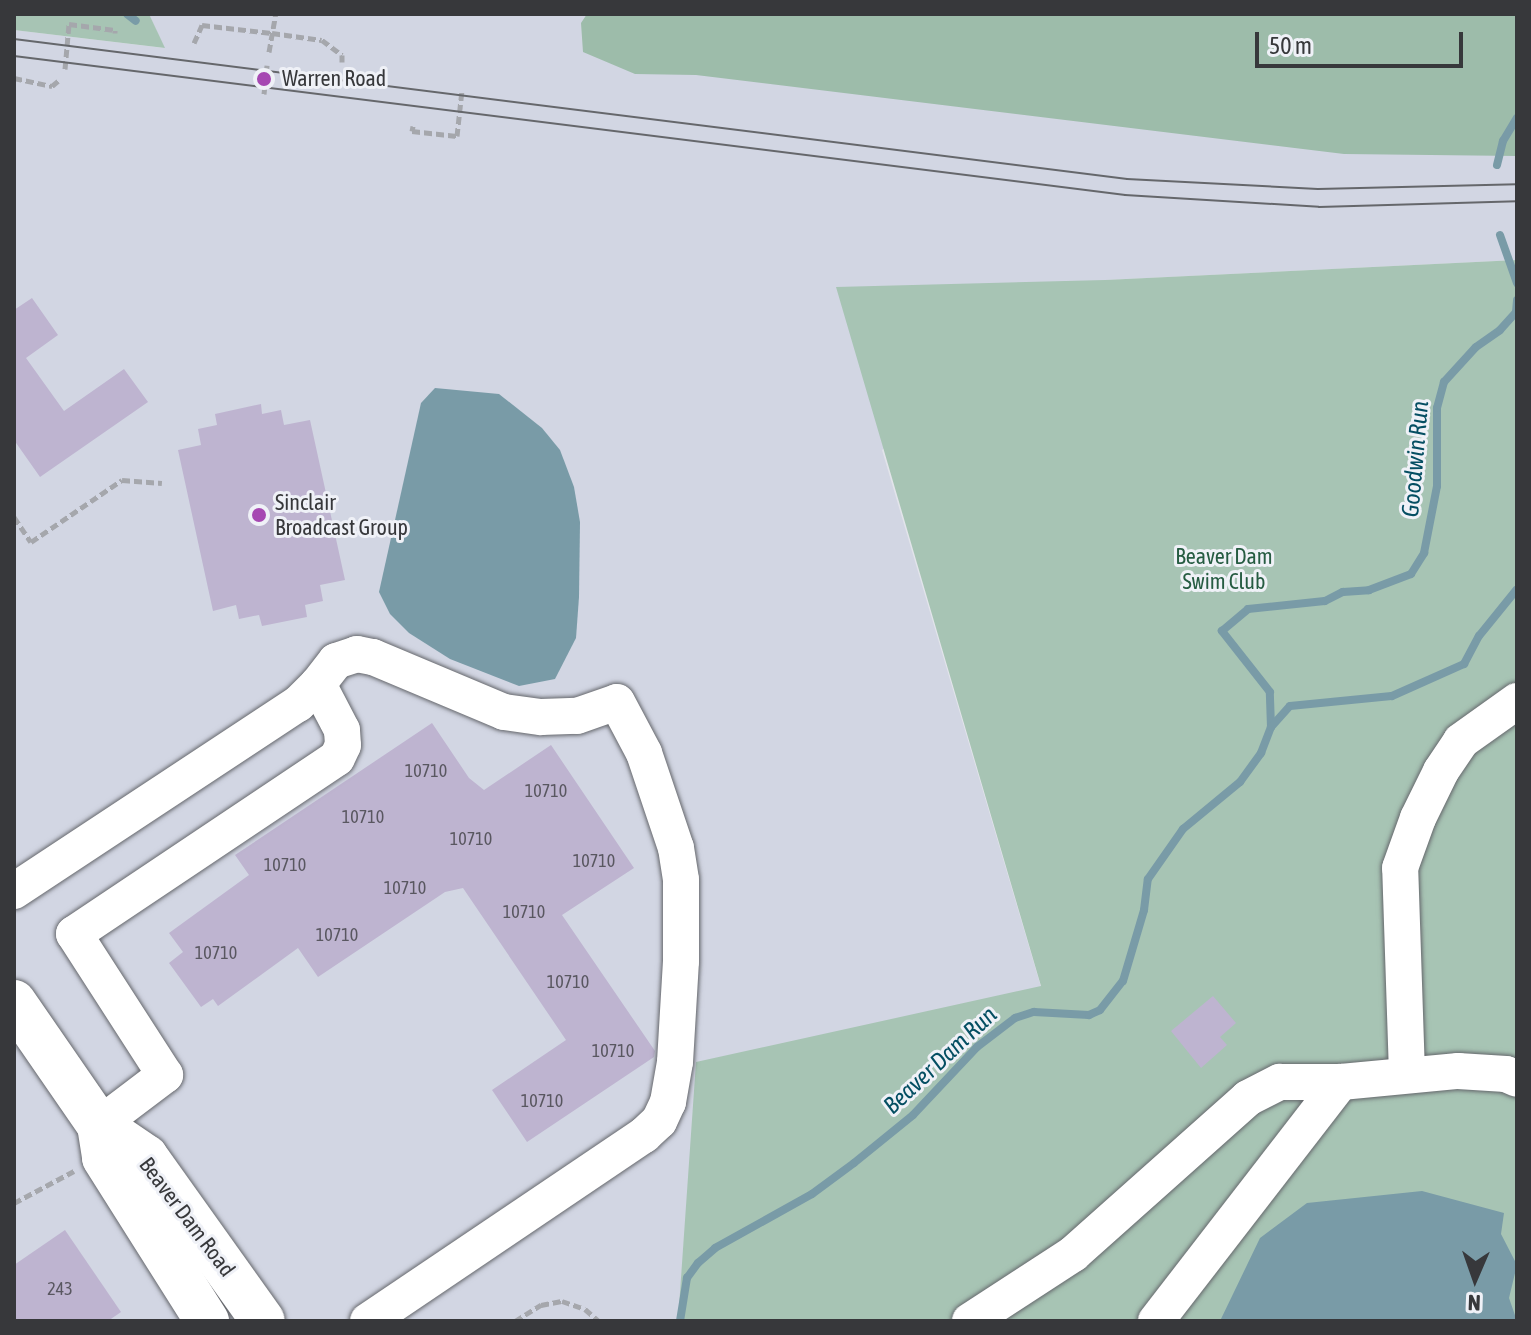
<!DOCTYPE html>
<style>
body{margin:0}
#map{position:relative;width:1531px;height:1335px;overflow:hidden;background:#e2e4ea;font-family:"Asap Condensed",sans-serif}
div>[style]{position:absolute}
.built>*{inset:0;background:#d2d6e3}
.green>*{inset:0;background:#a7c4b4}
.forest>*{inset:0;background:#9dbcaa}
.water>*{inset:0;background:#799ba7}
.stream>*{height:8px;margin:-4px;padding:0 4px;transform-origin:4px;border-radius:4px;background:#799ba7}
.building>*{inset:0;background:#beb4d0}
.path>*{height:5px;margin-top:-2.5px;transform-origin:0;background:repeating-linear-gradient(90deg,#a5a7ac 0 8px,transparent 0 12px)}
.roads{filter:drop-shadow(0 0 2px #65676c) drop-shadow(0 0 2px #65676c)}
.minor>*{height:36px;margin:-18px;padding:0 18px;transform-origin:18px;border-radius:18px;background:#fff}
.major>*{height:44px;margin:-22px;padding:0 22px;transform-origin:22px;border-radius:22px;background:#fff}
.tram>*{height:2px;margin:-1px;padding:0 1px;transform-origin:1px;border-radius:1px;background:#65676b}
.dots>*{width:22px;height:22px;translate:-50% -50%;box-sizing:border-box;border:4px solid #eff1f7;border-radius:50%}
span{translate:-50% -50%;white-space:nowrap;text-align:center;line-height:1.15;-webkit-text-stroke:6px #eff1f7;paint-order:stroke}
.number-label{font-size:18px;color:#595760}
.number-label span{-webkit-text-stroke-width:0}
.poi-label{font-size:22px;color:#37383b}
.left{translate:0 -50%;text-align:left}
.park-label{font-size:22px;color:#265c42}
.street-label{font-size:22px;color:#37383b}
.water-label{font-size:24px;color:#044e62;font-style:italic}
.frame{position:absolute;inset:0;border:16px solid #37383b;pointer-events:none}
.north{position:absolute;left:1435px;top:1239px;width:80px;height:80px;-webkit-text-stroke:6px #eff1f7;paint-order:stroke;rotate:182deg;font-size:22px;font-weight:700;line-height:32px;text-align:center;color:#37383b}
.north::after{content:'';display:block;margin:auto;width:28px;height:36px;background:#37383b;clip-path:polygon(50% 0,100% 100%,50% 72%,0 100%)}
.scale{position:absolute;left:1255px;top:32px;width:208px;height:36px;box-sizing:border-box;border:4px solid #37383b;border-top:0;padding-left:10px;font-size:24px;line-height:28px;white-space:nowrap;color:#37383b;-webkit-text-stroke:6px #eff1f7;paint-order:stroke}
</style>
<div id="map">
<div class="built">
<i style="clip-path:polygon(149px 14px,1346px 14px,1517px 152px,1517px 260px,1105px 280px,882px 450px,1041px 987px,881px 1022px,684px 1244px,678px 1321px,14px 1321px,14px 30px,164px 48px)"></i>
</div>
<div class="green">
<i style="clip-path:polygon(14px 14px,149px 14px,165px 48px,14px 30px)"></i>
<i style="clip-path:polygon(1517px 260px,1517px 1321px,678px 1321px,696px 1062px,1041px 986px,836px 287px,1105px 280px)"></i>
</div>
<div class="forest">
<i style="clip-path:polygon(587px 14px,1517px 14px,1517px 156px,1344px 154px,696px 75px,635px 74px,583px 52px,581px 23px)"></i>
</div>
<div class="water">
<i style="clip-path:polygon(435px 388px,499px 394px,542px 428px,560px 450px,574px 487px,580px 522px,579px 597px,576px 638px,555px 679px,519px 686px,450px 659px,409px 633px,390px 614px,379px 592px,421px 403px)"></i>
<i style="clip-path:polygon(1422px 1191px,1504px 1213px,1501px 1234px,1517px 1265px,1509px 1298px,1517px 1321px,1220px 1321px,1260px 1238px,1307px 1203px)"></i>
</div>
<div class="stream">
<i style="left:127px;top:14px;width:11px;rotate:38deg"></i>
<i style="left:1497px;top:165px;width:25px;rotate:-76deg"></i>
<i style="left:1503px;top:141px;width:27px;rotate:-59deg"></i>
<i style="left:1500px;top:235px;width:51px;rotate:70.5deg"></i>
<i style="left:1271px;top:727px;width:35px;rotate:-92deg"></i>
<i style="left:1270px;top:692px;width:78px;rotate:-128.2deg"></i>
<i style="left:1222px;top:631px;width:34px;rotate:-40deg"></i>
<i style="left:1248px;top:609px;width:77px;rotate:-5.9deg"></i>
<i style="left:1325px;top:601px;width:20px;rotate:-27deg"></i>
<i style="left:1343px;top:592px;width:26px;rotate:-4deg"></i>
<i style="left:1369px;top:590px;width:45px;rotate:-20.9deg"></i>
<i style="left:1411px;top:574px;width:25px;rotate:-58deg"></i>
<i style="left:1424px;top:553px;width:68px;rotate:-79deg"></i>
<i style="left:1437px;top:486px;width:78px;rotate:-90deg"></i>
<i style="left:1437px;top:408px;width:27px;rotate:-75deg"></i>
<i style="left:1444px;top:382px;width:47px;rotate:-47.6deg"></i>
<i style="left:1476px;top:347px;width:29px;rotate:-35deg"></i>
<i style="left:1500px;top:330px;width:24px;rotate:-48deg"></i>
<i style="left:1516px;top:312px;width:12px;rotate:-85deg"></i>
<i style="left:680px;top:1321px;width:44px;rotate:-80.8deg"></i>
<i style="left:687px;top:1278px;width:19px;rotate:-54deg"></i>
<i style="left:698px;top:1263px;width:23px;rotate:-41deg"></i>
<i style="left:715px;top:1248px;width:111px;rotate:-29.1deg"></i>
<i style="left:812px;top:1194px;width:52px;rotate:-36.4deg"></i>
<i style="left:854px;top:1163px;width:76px;rotate:-39.1deg"></i>
<i style="left:913px;top:1115px;width:93px;rotate:-46.7deg"></i>
<i style="left:977px;top:1047px;width:48px;rotate:-37.3deg"></i>
<i style="left:1015px;top:1018px;width:20px;rotate:-18deg"></i>
<i style="left:1034px;top:1012px;width:55px;rotate:3.1deg"></i>
<i style="left:1089px;top:1015px;width:12px;rotate:-24deg"></i>
<i style="left:1100px;top:1010px;width:37px;rotate:-52deg"></i>
<i style="left:1123px;top:981px;width:74px;rotate:-73.5deg"></i>
<i style="left:1144px;top:910px;width:31px;rotate:-83deg"></i>
<i style="left:1148px;top:879px;width:61px;rotate:-55deg"></i>
<i style="left:1183px;top:829px;width:74px;rotate:-39.5deg"></i>
<i style="left:1240px;top:782px;width:36px;rotate:-54deg"></i>
<i style="left:1261px;top:753px;width:28px;rotate:-69deg"></i>
<i style="left:1271px;top:727px;width:28px;rotate:-48deg"></i>
<i style="left:1290px;top:706px;width:102px;rotate:-5.6deg"></i>
<i style="left:1392px;top:696px;width:79px;rotate:-24deg"></i>
<i style="left:1464px;top:664px;width:32px;rotate:-62deg"></i>
<i style="left:1479px;top:636px;width:60px;rotate:-51deg"></i>
</div>
<div class="building">
<i style="clip-path:polygon(32px 298px,58px 335px,26px 358px,64px 411px,124px 369px,148px 402px,40px 477px,14px 440px,14px 310px)"></i>
<i style="clip-path:polygon(261px 404px,262px 414px,281px 410px,284px 425px,310px 420px,345px 580px,320px 585px,323px 601px,305px 605px,307px 617px,262px 626px,259px 615px,239px 619px,236px 605px,213px 611px,178px 450px,201px 445px,198px 429px,217px 425px,215px 414px)"></i>
<i style="clip-path:polygon(432px 723px,469px 778px,484px 790px,551px 745px,634px 868px,562px 915px,655px 1051px,654px 1057px,527px 1142px,492px 1090px,566px 1040px,463px 888px,445px 892px,318px 977px,298px 948px,218px 1006px,213px 999px,201px 1007px,169px 963px,183px 952px,169px 933px,249px 875px,235px 855px)"></i>
<i style="clip-path:polygon(1213px 996px,1236px 1023px,1220px 1037px,1227px 1045px,1201px 1068px,1171px 1031px)"></i>
<i style="clip-path:polygon(65px 1230px,121px 1312px,108px 1321px,14px 1321px,14px 1265px)"></i>
</div>
<div class="path">
<i style="left:194px;top:43px;width:20px;rotate:-66deg"></i>
<i style="left:202px;top:25px;width:70px;rotate:6.5deg"></i>
<i style="left:272px;top:33px;width:50px;rotate:8deg"></i>
<i style="left:322px;top:40px;width:25px;rotate:37deg"></i>
<i style="left:342px;top:55px;width:7px;rotate:90deg"></i>
<i style="left:269px;top:52px;width:39px;rotate:-80deg"></i>
<i style="left:65px;top:69px;width:45px;rotate:-84.9deg"></i>
<i style="left:69px;top:24px;width:46px;rotate:7.4deg"></i>
<i style="left:115px;top:30px;width:3px;rotate:90deg"></i>
<i style="left:14px;top:78px;width:39px;rotate:12deg"></i>
<i style="left:52px;top:86px;width:8px;rotate:-40deg"></i>
<i style="left:264px;top:94px;width:29px;rotate:-84deg"></i>
<i style="left:413px;top:126px;width:5px;rotate:101deg"></i>
<i style="left:412px;top:131px;width:45px;rotate:6.3deg"></i>
<i style="left:457px;top:136px;width:46px;rotate:-83.8deg"></i>
<i style="left:14px;top:517px;width:30px;rotate:56deg"></i>
<i style="left:31px;top:542px;width:110px;rotate:-34.3deg"></i>
<i style="left:122px;top:480px;width:40px;rotate:4.3deg"></i>
<i style="left:14px;top:1203px;width:68px;rotate:-28.1deg"></i>
<i style="left:515px;top:1321px;width:31px;rotate:-32deg"></i>
<i style="left:541px;top:1305px;width:21px;rotate:-11deg"></i>
<i style="left:562px;top:1301px;width:24px;rotate:19deg"></i>
<i style="left:585px;top:1309px;width:18px;rotate:41deg"></i>
</div>
<div class="roads">
<div class="minor">
<i style="left:14px;top:891px;width:340px;rotate:-33.4deg"></i>
<i style="left:298px;top:704px;width:28px;rotate:-45deg"></i>
<i style="left:1407px;top:1074px;width:206px;rotate:-91.9deg"></i>
<i style="left:1400px;top:868px;width:53px;rotate:-70.2deg"></i>
<i style="left:1418px;top:818px;width:52px;rotate:-63.9deg"></i>
<i style="left:1441px;top:771px;width:36px;rotate:-56deg"></i>
<i style="left:1461px;top:741px;width:69px;rotate:-35.5deg"></i>
<i style="left:99px;top:1125px;width:83px;rotate:-37.1deg"></i>
<i style="left:165px;top:1075px;width:168px;rotate:-122.8deg"></i>
<i style="left:74px;top:934px;width:316px;rotate:-33.8deg"></i>
<i style="left:337px;top:758px;width:14px;rotate:-65deg"></i>
<i style="left:343px;top:745px;width:15px;rotate:-94deg"></i>
<i style="left:342px;top:730px;width:52px;rotate:-117.6deg"></i>
<i style="left:318px;top:684px;width:29px;rotate:-52deg"></i>
<i style="left:336px;top:661px;width:22px;rotate:-18deg"></i>
<i style="left:357px;top:654px;width:16px;rotate:11deg"></i>
<i style="left:373px;top:657px;width:142px;rotate:22.8deg"></i>
<i style="left:504px;top:712px;width:37px;rotate:8deg"></i>
<i style="left:541px;top:717px;width:36px;rotate:-2deg"></i>
<i style="left:577px;top:716px;width:42px;rotate:-19.3deg"></i>
<i style="left:617px;top:702px;width:58px;rotate:62.1deg"></i>
<i style="left:644px;top:753px;width:100px;rotate:71.4deg"></i>
<i style="left:676px;top:848px;width:32px;rotate:81deg"></i>
<i style="left:681px;top:880px;width:81px;rotate:90deg"></i>
<i style="left:681px;top:961px;width:101px;rotate:93.4deg"></i>
<i style="left:675px;top:1062px;width:41px;rotate:99.9deg"></i>
<i style="left:668px;top:1102px;width:21px;rotate:115deg"></i>
<i style="left:659px;top:1121px;width:21px;rotate:137deg"></i>
<i style="left:644px;top:1135px;width:333px;rotate:146deg"></i>
<i style="left:970px;top:1321px;width:123px;rotate:-33deg"></i>
<i style="left:1073px;top:1254px;width:234px;rotate:-41.7deg"></i>
<i style="left:1248px;top:1098px;width:36px;rotate:-27deg"></i>
<i style="left:1280px;top:1082px;width:61px"></i>
<i style="left:1341px;top:1082px;width:118px;rotate:-5.4deg"></i>
<i style="left:1458px;top:1071px;width:48px;rotate:3.6deg"></i>
<i style="left:1506px;top:1074px;width:12px;rotate:24deg"></i>
<i style="left:1156px;top:1321px;width:302px;rotate:-52.3deg"></i>
</div>
<div class="major">
<i style="left:14px;top:1002px;width:150px;rotate:55.4deg"></i>
<i style="left:99px;top:1125px;width:57px;rotate:34.2deg"></i>
<i style="left:146px;top:1157px;width:201px;rotate:54.5deg"></i>
<i style="left:99px;top:1125px;width:33px;rotate:81deg"></i>
<i style="left:104px;top:1158px;width:193px;rotate:57.7deg"></i>
</div>
</div>
<div class="tram">
<i style="left:14px;top:39px;width:1122px;rotate:7.17deg"></i>
<i style="left:1127px;top:179px;width:191px;rotate:3deg"></i>
<i style="left:1318px;top:189px;width:199px;rotate:-1.4deg"></i>
<i style="left:14px;top:56px;width:1120px;rotate:7.13deg"></i>
<i style="left:1125px;top:195px;width:194px;rotate:3.5deg"></i>
<i style="left:1319px;top:207px;width:198px;rotate:-1.7deg"></i>
</div>
<div class="dots">
<i style="left:264px;top:79px;background:#a648b2"></i>
<i style="left:259px;top:515px;background:#a648b2"></i>
</div>
<div class="number-label">
<span style="left:426px;top:771px">10710</span>
<span style="left:546px;top:791px">10710</span>
<span style="left:363px;top:817px">10710</span>
<span style="left:471px;top:839px">10710</span>
<span style="left:594px;top:861px">10710</span>
<span style="left:285px;top:865px">10710</span>
<span style="left:405px;top:888px">10710</span>
<span style="left:524px;top:912px">10710</span>
<span style="left:337px;top:935px">10710</span>
<span style="left:216px;top:953px">10710</span>
<span style="left:568px;top:982px">10710</span>
<span style="left:613px;top:1051px">10710</span>
<span style="left:542px;top:1101px">10710</span>
<span style="left:60px;top:1289px">243</span>
</div>
<div class="poi-label">
<span class="left" style="left:282px;top:79px">Warren Road</span>
<span class="left" style="left:275px;top:515px">Sinclair<br>Broadcast Group</span>
</div>
<div class="park-label">
<span style="left:1224px;top:569px">Beaver Dam<br>Swim Club</span>
</div>
<div class="street-label">
<span style="left:187px;top:1217px;rotate:53deg">Beaver Dam Road</span>
</div>
<div class="water-label">
<span style="left:1415px;top:459px;rotate:-85deg">Goodwin Run</span>
<span style="left:940px;top:1060px;rotate:-43deg">Beaver Dam Run</span>
</div>
<div class="frame"></div>
<div class="north">N</div>
<div class="scale">50 m</div>
</div>
